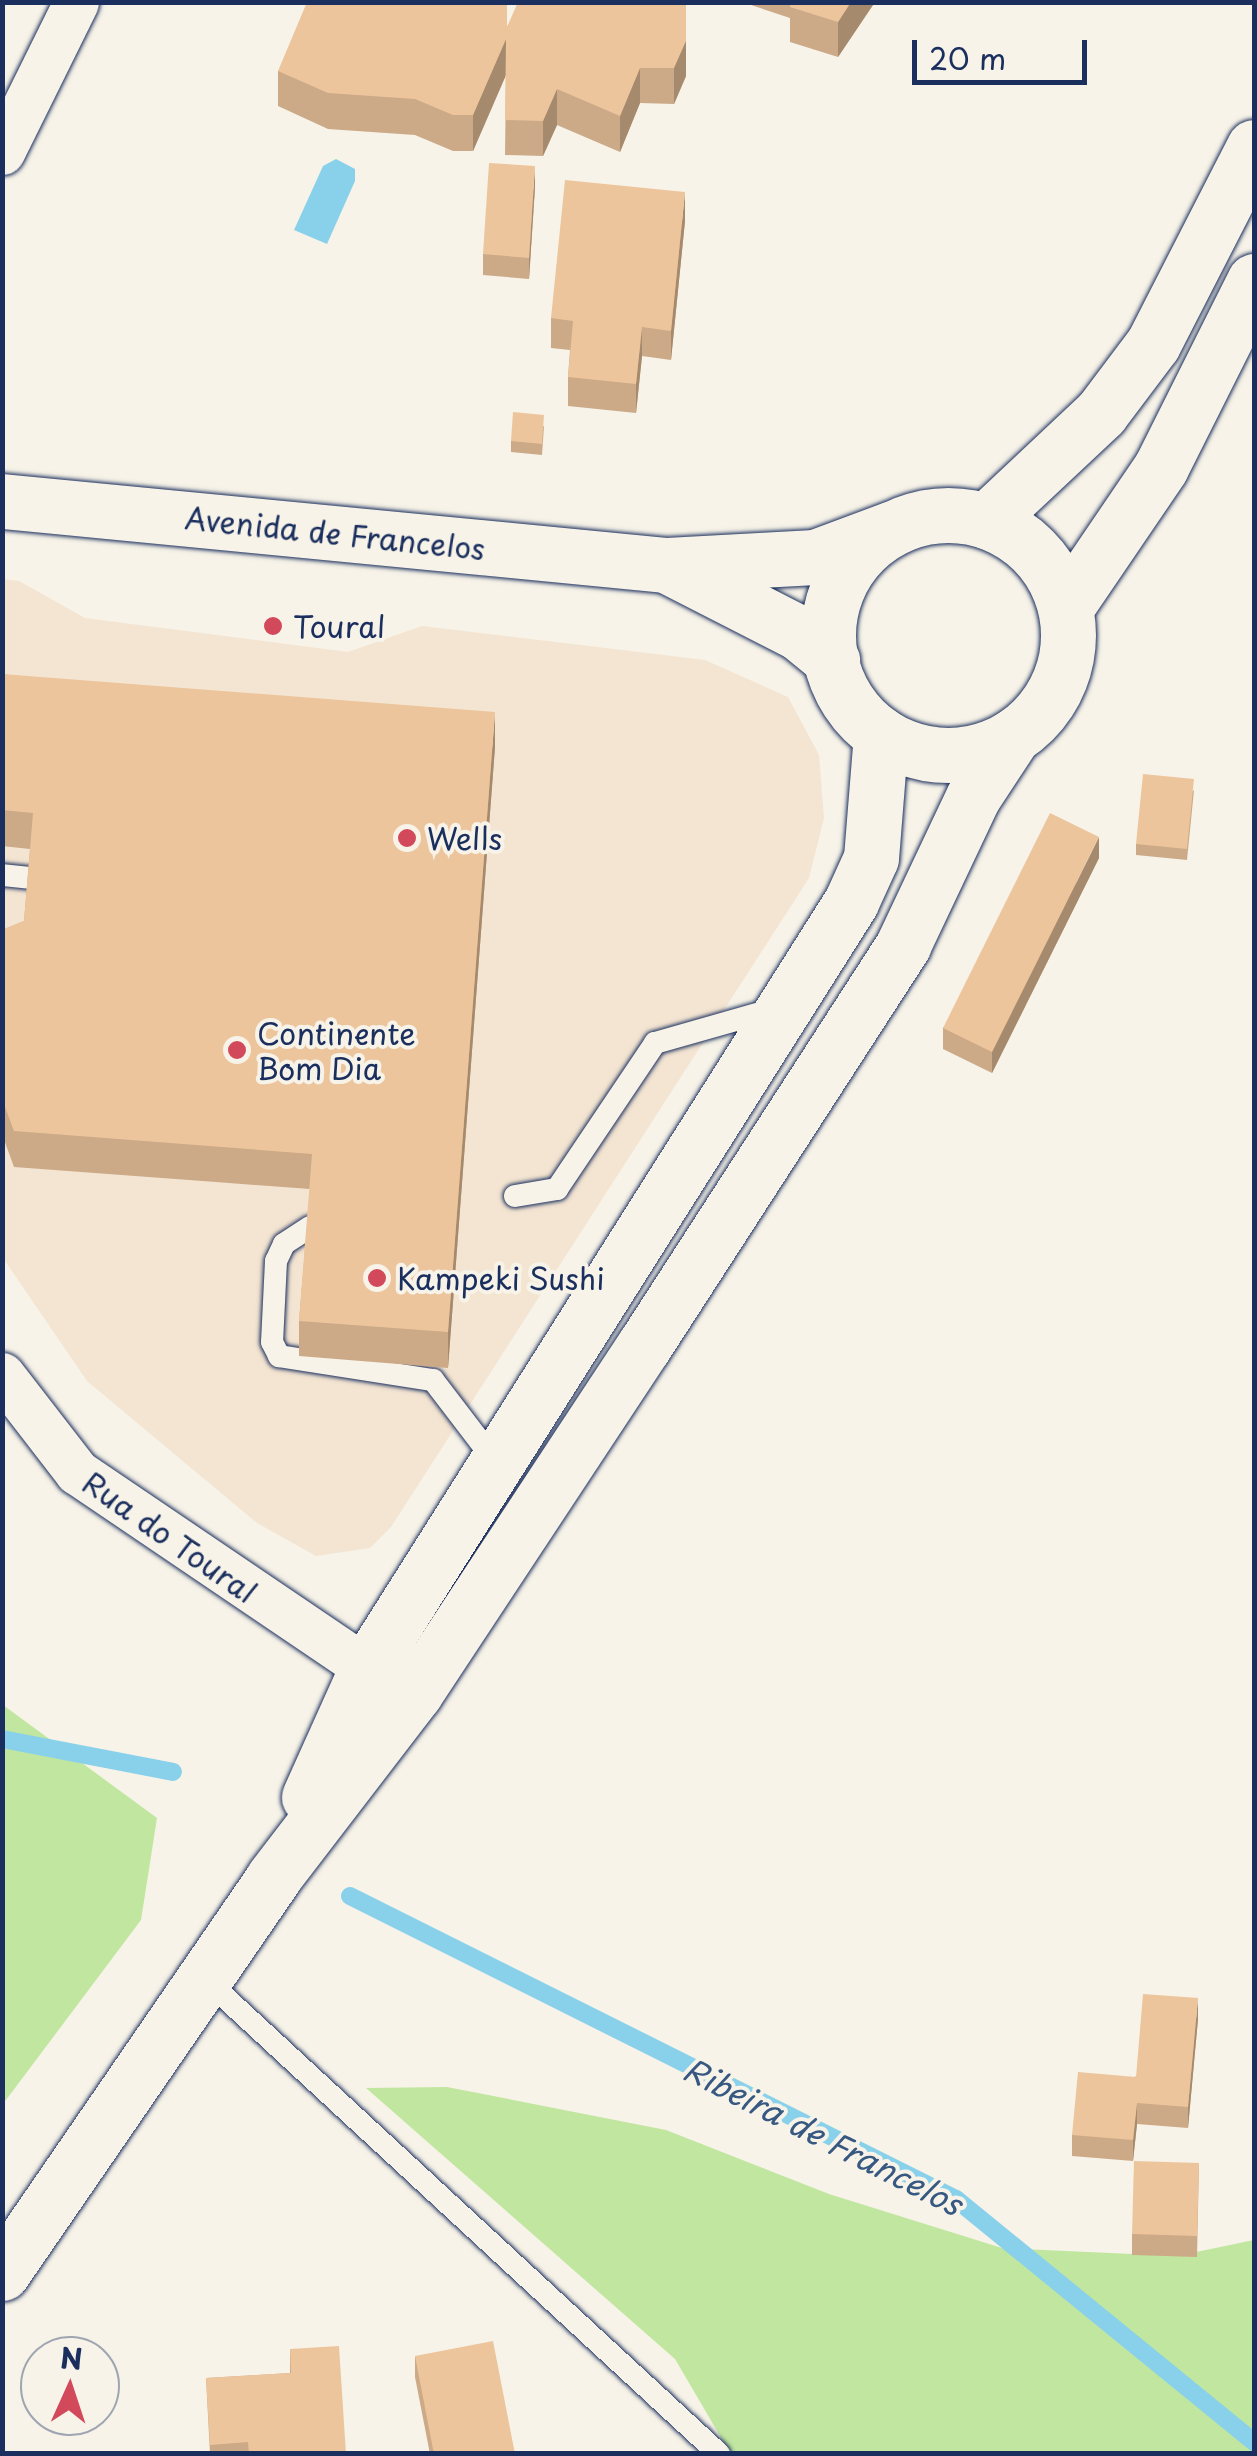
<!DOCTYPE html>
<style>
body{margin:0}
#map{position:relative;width:1257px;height:2456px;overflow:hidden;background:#f7f3e8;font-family:"Playpen Sans",sans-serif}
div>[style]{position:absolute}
.built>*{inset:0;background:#f4e5d2}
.green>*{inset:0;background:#c1e6a0}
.water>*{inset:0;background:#89d1ea}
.stream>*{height:18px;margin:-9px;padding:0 9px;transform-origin:9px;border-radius:9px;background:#89d1ea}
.roads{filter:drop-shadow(0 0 2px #1b2f5e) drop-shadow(0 0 2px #1b2f5e)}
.lane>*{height:22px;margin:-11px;padding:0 11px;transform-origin:11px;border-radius:11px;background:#f7f3e8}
.street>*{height:45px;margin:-22.5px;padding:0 22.5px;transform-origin:22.5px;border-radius:22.5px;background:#f7f3e8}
.secondary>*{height:55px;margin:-27.5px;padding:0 27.5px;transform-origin:27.5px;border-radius:27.5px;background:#f7f3e8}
.secondary>.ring{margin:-27.5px;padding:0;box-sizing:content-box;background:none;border:55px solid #f7f3e8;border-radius:50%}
.wall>*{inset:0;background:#cca987}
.shaded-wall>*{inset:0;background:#a68a6e}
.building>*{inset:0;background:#edc59d}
.dots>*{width:28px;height:28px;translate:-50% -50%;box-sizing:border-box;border:5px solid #f7f3e8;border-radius:50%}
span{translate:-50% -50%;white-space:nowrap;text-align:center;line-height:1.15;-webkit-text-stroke:8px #f7f3e8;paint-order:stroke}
.street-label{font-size:30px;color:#1b2f5e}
.poi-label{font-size:30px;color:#1b2f5e}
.left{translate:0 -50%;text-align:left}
.water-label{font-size:32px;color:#365881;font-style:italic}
.frame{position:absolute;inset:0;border:5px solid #1b2f5e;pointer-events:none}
.north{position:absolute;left:20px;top:2336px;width:100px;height:100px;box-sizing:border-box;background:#f7f3e8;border:2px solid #9fa5b1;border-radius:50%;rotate:3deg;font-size:28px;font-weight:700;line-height:40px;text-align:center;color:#1b2f5e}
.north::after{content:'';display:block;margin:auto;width:35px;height:45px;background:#d1495b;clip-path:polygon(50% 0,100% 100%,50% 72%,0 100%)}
.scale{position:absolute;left:912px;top:40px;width:175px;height:45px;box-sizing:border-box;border:5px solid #1b2f5e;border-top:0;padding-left:12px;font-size:30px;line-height:35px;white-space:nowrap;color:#1b2f5e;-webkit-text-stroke:8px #f7f3e8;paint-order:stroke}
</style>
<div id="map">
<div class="built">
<i style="clip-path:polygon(2px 579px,19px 581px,85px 618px,348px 652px,422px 626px,705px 660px,788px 697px,819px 755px,824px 818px,809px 878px,391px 1527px,370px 1548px,316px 1556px,257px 1523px,87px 1381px,3px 1258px)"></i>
</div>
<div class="green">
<i style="clip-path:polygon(3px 1705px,157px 1818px,141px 1920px,3px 2104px)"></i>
<i style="clip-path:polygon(447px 2087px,666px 2130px,829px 2194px,1002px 2248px,1177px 2256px,1254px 2240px,1254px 2453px,730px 2453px,675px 2359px,366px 2088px)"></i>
</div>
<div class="water">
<i style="clip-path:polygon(336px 159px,355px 169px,355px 181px,327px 244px,294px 230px,323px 166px)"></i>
</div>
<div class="stream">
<i style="left:2px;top:1739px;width:174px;rotate:10.9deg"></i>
<i style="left:350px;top:1896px;width:678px;rotate:26.57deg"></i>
<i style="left:956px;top:2199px;width:385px;rotate:39.2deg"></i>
</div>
<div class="roads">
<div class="lane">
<i style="left:2px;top:875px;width:29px;rotate:6deg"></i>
<i style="left:515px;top:1196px;width:43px;rotate:-9.5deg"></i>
<i style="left:557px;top:1189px;width:176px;rotate:-56.1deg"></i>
<i style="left:655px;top:1043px;width:121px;rotate:-15.9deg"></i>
<i style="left:310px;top:1227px;width:31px;rotate:147deg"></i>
<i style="left:284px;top:1244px;width:19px;rotate:115deg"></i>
<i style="left:276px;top:1261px;width:81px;rotate:92.8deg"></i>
<i style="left:272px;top:1342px;width:16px;rotate:63deg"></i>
<i style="left:279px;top:1356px;width:156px;rotate:8.9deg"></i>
<i style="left:433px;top:1380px;width:102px;rotate:52.6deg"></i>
<i style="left:205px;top:1979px;width:700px;rotate:42.74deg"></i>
</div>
<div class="street">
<i style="left:2px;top:152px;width:167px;rotate:-63.7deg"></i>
<i style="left:2px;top:1375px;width:123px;rotate:52.3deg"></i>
<i style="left:77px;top:1472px;width:350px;rotate:34.1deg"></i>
</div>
<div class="secondary">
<i style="left:2px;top:501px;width:668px;rotate:5.5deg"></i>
<i style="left:667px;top:565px;width:148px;rotate:-3.1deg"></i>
<i style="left:815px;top:557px;width:83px;rotate:-20.4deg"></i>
<i class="ring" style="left:828px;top:515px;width:185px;height:185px"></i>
<i style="left:986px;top:521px;width:158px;rotate:-43.2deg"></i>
<i style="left:1101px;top:413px;width:86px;rotate:-53deg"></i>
<i style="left:1153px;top:344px;width:221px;rotate:-62.9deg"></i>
<i style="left:670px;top:567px;width:145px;rotate:27.1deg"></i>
<i style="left:799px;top:633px;width:43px;rotate:39.3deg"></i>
<i style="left:1066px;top:607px;width:169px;rotate:-55.8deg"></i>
<i style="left:1161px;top:467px;width:208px;rotate:-63.4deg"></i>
<i style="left:309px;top:1797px;width:141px;rotate:-65.8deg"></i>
<i style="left:367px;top:1668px;width:906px;rotate:-57.71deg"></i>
<i style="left:851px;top:902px;width:48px;rotate:-65.6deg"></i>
<i style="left:871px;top:858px;width:124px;rotate:-85.4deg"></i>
<i style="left:2px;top:2273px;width:479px;rotate:-55.5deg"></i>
<i style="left:273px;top:1878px;width:233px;rotate:-52.5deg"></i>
<i style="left:415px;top:1693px;width:416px;rotate:-56.6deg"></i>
<i style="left:644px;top:1346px;width:477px;rotate:-57.1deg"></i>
<i style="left:903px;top:945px;width:164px;rotate:-64.7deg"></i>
<i style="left:973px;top:797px;width:73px;rotate:-56.7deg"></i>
</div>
</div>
<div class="wall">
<i style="clip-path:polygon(686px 2px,686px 76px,674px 104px,640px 103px,620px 152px,557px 125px,543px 156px,505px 155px,506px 75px,473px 151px,453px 151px,415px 135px,328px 129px,278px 106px,278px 71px,507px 26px)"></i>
<i style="clip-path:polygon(742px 2px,875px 2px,838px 57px,790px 42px,790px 18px)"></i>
<i style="clip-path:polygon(535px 187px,529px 279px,483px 275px,483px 254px)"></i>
<i style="clip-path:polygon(685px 221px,671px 360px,642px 356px,636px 413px,568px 406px,568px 377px,570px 350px,551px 348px,551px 318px)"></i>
<i style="clip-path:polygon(544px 426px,542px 455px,511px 452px,511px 441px)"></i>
<i style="clip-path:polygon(2px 674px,495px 747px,448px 1368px,299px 1356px,299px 1321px,310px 1189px,14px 1167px,2px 1134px,2px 930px,24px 921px,30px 849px,2px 846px)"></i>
<i style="clip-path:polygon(1194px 790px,1187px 860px,1136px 855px,1136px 844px)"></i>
<i style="clip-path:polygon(1099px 858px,992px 1073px,943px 1049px,943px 1028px)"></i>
<i style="clip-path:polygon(1198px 2019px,1188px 2128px,1137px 2124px,1133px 2161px,1072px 2156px,1072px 2135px)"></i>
<i style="clip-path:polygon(1199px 2163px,1197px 2257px,1132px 2255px,1132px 2234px)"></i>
<i style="clip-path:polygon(290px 2349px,346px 2454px,210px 2454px,206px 2378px,290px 2373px)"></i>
<i style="clip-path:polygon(415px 2356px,515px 2454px,430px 2454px,415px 2377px)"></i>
</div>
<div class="shaded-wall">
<i style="clip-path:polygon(686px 2px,686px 76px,674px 104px,674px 68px)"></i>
<i style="clip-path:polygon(851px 2px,875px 2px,838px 57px,838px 22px)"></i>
<i style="clip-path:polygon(506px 39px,506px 75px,473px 151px,473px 115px)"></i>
<i style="clip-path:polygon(640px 68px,640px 103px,620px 152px,620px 116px)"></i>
<i style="clip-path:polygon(557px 89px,557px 125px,543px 156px,543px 121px)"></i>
<i style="clip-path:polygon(535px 166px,535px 187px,529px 279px,529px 258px)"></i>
<i style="clip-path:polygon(685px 192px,685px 221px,671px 360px,671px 331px)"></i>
<i style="clip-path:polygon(642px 327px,642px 356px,636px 413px,636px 384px)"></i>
<i style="clip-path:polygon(495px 712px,495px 747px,448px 1368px,448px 1332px)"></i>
<i style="clip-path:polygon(1099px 837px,1099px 858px,992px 1073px,992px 1052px)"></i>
<i style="clip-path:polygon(1198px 1998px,1198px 2019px,1188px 2128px,1188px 2107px)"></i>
<i style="clip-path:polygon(1137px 2103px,1137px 2124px,1133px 2161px,1133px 2140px)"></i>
</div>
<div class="building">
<i style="clip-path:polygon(307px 2px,507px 2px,507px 27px,518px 2px,686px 2px,686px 41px,674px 68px,640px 68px,620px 116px,557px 89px,543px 121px,505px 120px,506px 39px,473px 115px,453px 115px,415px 99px,328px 93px,278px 71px)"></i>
<i style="clip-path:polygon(791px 2px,851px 2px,838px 22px,790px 7px)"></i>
<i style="clip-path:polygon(489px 163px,535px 166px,529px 258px,483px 254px)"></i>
<i style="clip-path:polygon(565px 180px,685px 192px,671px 331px,642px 327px,636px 384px,568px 377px,573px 321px,551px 318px)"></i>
<i style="clip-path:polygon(513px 412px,544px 415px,542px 444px,511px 441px)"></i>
<i style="clip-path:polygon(2px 674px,495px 712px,448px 1332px,299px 1321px,312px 1154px,14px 1131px,2px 1099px,2px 930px,24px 921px,33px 813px,2px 810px)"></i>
<i style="clip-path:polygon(1143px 774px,1194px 779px,1187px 849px,1136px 844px)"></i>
<i style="clip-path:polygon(1050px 813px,1099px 837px,992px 1052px,943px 1028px)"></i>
<i style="clip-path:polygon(1143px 1994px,1198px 1998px,1188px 2107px,1137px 2103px,1133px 2140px,1072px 2135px,1078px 2072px,1136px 2077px)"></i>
<i style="clip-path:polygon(1134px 2161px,1199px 2163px,1197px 2236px,1132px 2234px)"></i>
<i style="clip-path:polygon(493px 2341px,515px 2454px,434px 2454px,415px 2356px)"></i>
<i style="clip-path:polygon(339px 2346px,346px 2454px,249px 2454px,248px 2442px,210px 2445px,206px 2378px,291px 2373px,290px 2349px)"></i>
</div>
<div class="dots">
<i style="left:273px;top:626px;background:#d1495b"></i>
<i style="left:407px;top:838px;background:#d1495b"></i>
<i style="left:237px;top:1050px;background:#d1495b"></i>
<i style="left:377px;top:1278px;background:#d1495b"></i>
</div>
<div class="street-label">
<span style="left:335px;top:533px;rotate:6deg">Avenida de Francelos</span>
<span style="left:170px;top:1537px;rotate:35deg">Rua do Toural</span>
</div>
<div class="poi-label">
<span class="left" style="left:293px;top:626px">Toural</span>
<span class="left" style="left:427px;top:838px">Wells</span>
<span class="left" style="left:257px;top:1050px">Continente<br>Bom Dia</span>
<span class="left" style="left:397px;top:1278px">Kampeki Sushi</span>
</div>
<div class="water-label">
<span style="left:823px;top:2136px;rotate:27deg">Ribeira de Francelos</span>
</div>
<div class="frame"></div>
<div class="north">N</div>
<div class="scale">20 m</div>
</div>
